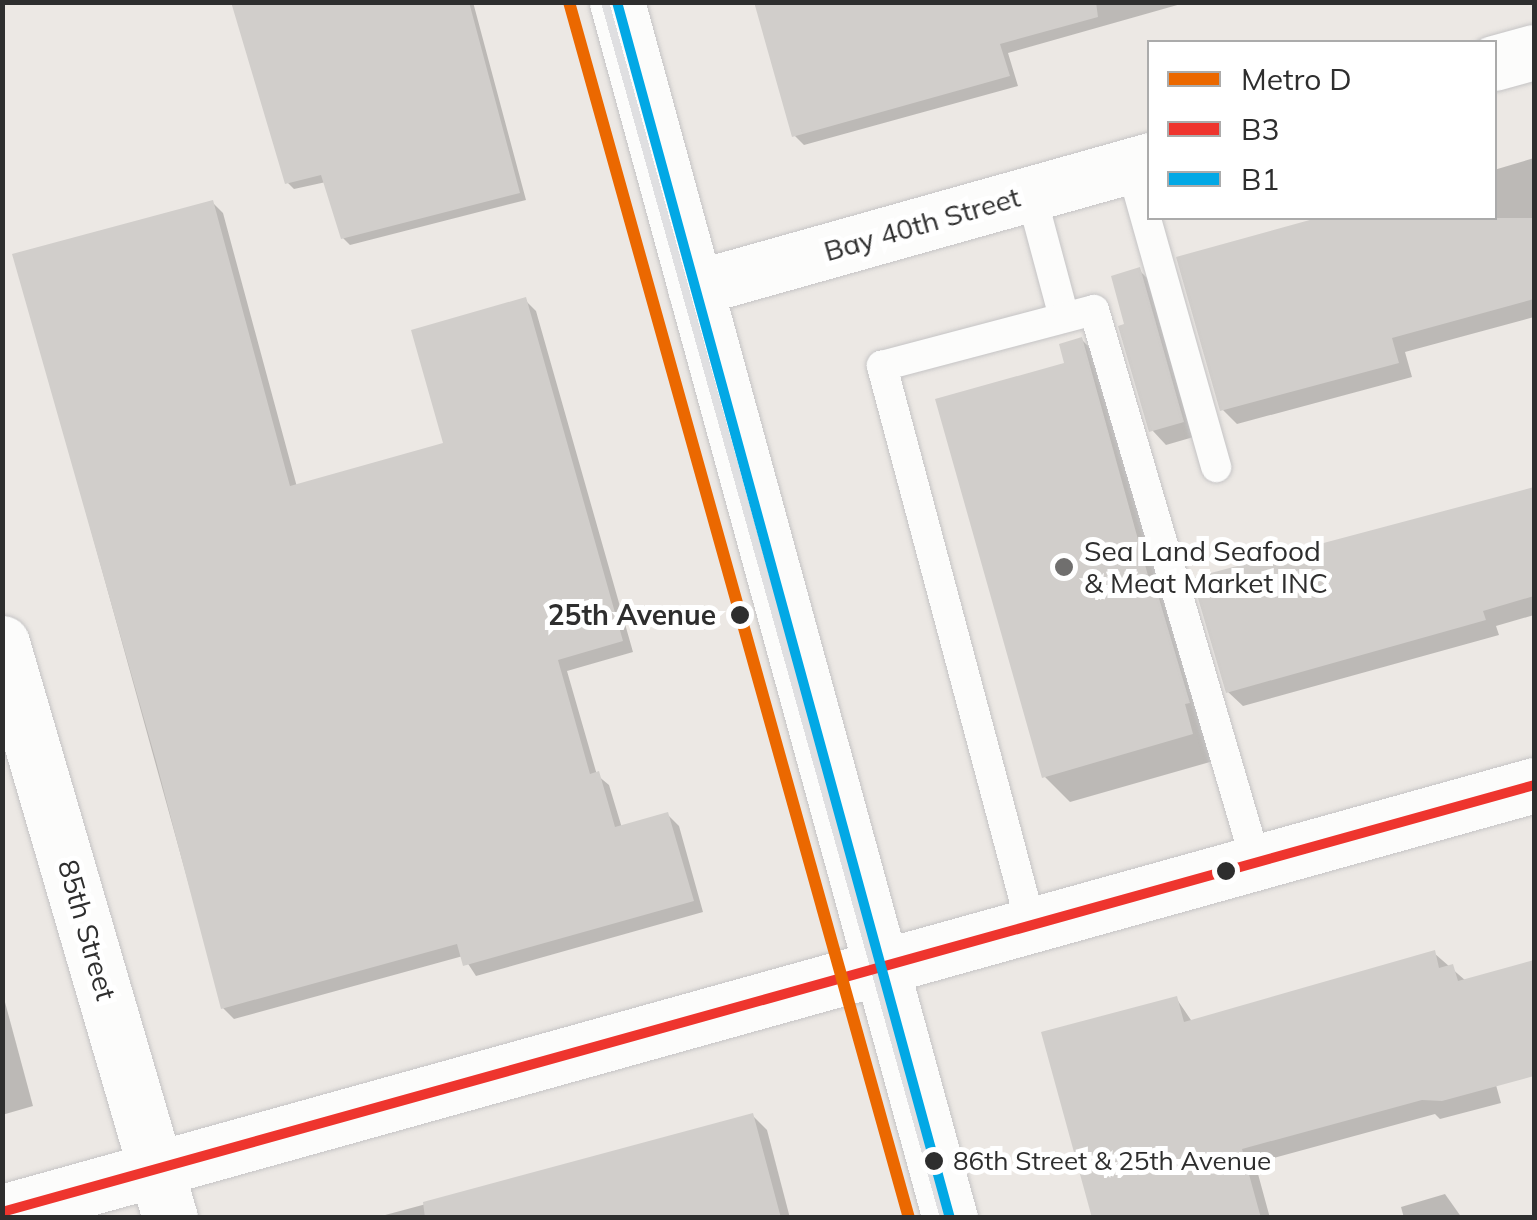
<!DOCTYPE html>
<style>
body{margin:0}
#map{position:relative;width:1537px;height:1220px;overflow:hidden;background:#ece8e4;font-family:Mulish,sans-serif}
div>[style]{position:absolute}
.shadow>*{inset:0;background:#0003}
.building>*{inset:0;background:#d1cecb}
.roads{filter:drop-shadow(0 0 2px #c5c4c5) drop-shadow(0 0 2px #c5c4c5)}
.lane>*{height:30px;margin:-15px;padding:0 15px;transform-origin:15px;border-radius:15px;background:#fcfcfb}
.street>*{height:55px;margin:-27.5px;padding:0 27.5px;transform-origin:27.5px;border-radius:27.5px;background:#fcfcfb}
.secondary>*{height:55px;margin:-27.5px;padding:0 27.5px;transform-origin:27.5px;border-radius:27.5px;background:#fcfcfb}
.rail>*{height:8px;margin:-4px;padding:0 4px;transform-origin:4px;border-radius:4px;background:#dfdfe1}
.bus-1>*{height:10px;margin:-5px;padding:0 5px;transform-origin:5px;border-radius:5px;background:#ee352e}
.bus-2>*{height:10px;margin:-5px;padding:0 5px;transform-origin:5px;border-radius:5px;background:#02a8e5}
.metro-1>*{height:12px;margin:-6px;padding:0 6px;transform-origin:6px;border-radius:6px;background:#eb6800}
.dots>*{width:28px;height:28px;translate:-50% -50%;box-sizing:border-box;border:5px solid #fff;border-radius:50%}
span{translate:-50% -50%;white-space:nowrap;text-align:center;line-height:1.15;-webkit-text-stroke:10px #fff;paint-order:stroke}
.bus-label{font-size:26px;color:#2e2e2e}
.left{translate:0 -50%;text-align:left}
.street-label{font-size:28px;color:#2e2e2e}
.poi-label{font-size:28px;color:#2e2e2e}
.stop-label{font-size:28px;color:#2e2e2e;font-weight:700}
.right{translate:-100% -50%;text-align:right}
.frame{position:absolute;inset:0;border:5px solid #2e2e2e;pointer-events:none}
.legend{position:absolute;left:1147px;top:40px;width:350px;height:180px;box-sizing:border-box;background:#fff;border:2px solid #ababab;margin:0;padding:12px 18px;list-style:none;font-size:30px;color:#2e2e2e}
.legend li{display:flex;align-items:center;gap:20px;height:50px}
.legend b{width:50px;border:2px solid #ababab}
</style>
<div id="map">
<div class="shadow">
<i style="clip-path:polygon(234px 2px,473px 2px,526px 200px,350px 245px,343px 238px,326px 182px,294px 189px,287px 182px)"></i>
<i style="clip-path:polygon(757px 2px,1188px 2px,1008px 53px,1018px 86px,804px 145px,794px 135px)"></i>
<i style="clip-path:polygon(1534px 158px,1534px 317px,1405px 352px,1412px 377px,1237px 424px,1222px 409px,1179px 258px,1324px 218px,1494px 218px,1494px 170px)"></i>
<i style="clip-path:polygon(212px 202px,223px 213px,297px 487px,446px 445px,525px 300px,536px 311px,633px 652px,567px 671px,597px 775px,609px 785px,622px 828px,668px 815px,679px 826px,703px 912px,476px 976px,463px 956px,234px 1019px,223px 1008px,15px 255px)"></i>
<i style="clip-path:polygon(1139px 270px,1154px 285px,1197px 436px,1166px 445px,1152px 430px,1127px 326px)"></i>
<i style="clip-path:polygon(1082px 340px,1107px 365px,1217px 760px,1070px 802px,1045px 777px,1068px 364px)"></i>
<i style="clip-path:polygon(1534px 488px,1534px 615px,1496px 626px,1499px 635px,1243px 706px,1228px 692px,1195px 580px)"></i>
<i style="clip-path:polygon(1434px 953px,1466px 981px,1534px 962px,1534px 1074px,1496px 1085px,1501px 1103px,1440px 1119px,1435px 1114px,1255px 1163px,1270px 1218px,1094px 1218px,1176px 998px,1193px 1023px)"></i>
<i style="clip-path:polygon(2px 991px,33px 1106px,2px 1115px)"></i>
<i style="clip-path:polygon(753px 1116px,767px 1130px,790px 1218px,374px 1218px)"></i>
<i style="clip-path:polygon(1445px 1194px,1462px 1218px,1404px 1218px,1401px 1207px)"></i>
</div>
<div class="building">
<i style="clip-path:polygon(231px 2px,469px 2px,520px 193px,341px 239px,321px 175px,285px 184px)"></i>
<i style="clip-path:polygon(754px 2px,1096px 2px,1098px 17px,1000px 44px,1010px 76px,792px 137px)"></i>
<i style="clip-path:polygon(213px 200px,290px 486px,443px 443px,411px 330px,526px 297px,623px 641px,558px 660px,590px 774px,599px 771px,615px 827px,668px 812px,694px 901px,463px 966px,457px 944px,221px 1009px,156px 761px,12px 254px)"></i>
<i style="clip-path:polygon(1317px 218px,1534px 218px,1534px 299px,1392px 338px,1399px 363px,1220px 411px,1176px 257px)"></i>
<i style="clip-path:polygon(1140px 267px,1184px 422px,1149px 432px,1118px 326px,1124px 324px,1111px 276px)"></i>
<i style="clip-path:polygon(1082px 337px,1152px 590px,1156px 588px,1190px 703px,1185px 704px,1193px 734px,1042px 778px,935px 399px,1064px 363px,1059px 344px)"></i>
<i style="clip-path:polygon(1534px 487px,1534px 596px,1483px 611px,1486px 620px,1226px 693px,1192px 578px)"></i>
<i style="clip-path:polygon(1435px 950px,1439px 968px,1453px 964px,1458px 981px,1534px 960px,1534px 1076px,1442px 1101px,1422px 1100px,1242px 1149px,1261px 1218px,1092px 1218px,1041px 1032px,1177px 996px,1184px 1022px)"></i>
<i style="clip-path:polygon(753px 1113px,781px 1218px,425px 1218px,423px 1202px)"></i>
</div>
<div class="roads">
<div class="lane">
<i style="left:1131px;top:166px;width:313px;rotate:74.2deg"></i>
<i style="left:1031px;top:194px;width:127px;rotate:75deg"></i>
<i style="left:1031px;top:925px;width:579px;rotate:-104.93deg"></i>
<i style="left:882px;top:366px;width:219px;rotate:-14.8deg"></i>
<i style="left:1094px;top:310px;width:575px;rotate:73.64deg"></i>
</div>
<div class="street">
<i style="left:1494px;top:63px;width:41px;rotate:-15.4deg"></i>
<i style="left:695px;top:288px;width:473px;rotate:-15.7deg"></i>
<i style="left:2px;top:643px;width:599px;rotate:73.71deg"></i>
<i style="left:2px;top:1212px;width:1590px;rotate:-15.57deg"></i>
</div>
<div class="secondary">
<i style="left:617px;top:2px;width:1261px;rotate:74.69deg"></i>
</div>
</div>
<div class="rail">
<i style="left:605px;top:2px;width:1262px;rotate:74.42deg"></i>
</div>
<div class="bus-1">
<i style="left:2px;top:1212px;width:1590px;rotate:-15.57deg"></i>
</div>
<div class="bus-2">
<i style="left:617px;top:2px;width:1261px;rotate:74.69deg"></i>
</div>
<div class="metro-1">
<i style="left:569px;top:2px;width:1263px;rotate:74.38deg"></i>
</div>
<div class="dots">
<i style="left:1064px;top:567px;background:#706f6e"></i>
<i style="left:740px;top:615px;background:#2e2e2e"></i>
<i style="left:1226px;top:871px;background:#2e2e2e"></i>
<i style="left:934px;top:1161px;background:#2e2e2e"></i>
</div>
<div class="bus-label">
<span class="left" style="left:953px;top:1161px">86th Street &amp; 25th Avenue</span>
</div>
<div class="street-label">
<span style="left:922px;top:224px;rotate:-16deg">Bay 40th Street</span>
<span style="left:87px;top:930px;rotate:74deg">85th Street</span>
</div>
<div class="poi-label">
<span class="left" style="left:1084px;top:567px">Sea Land Seafood<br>&amp; Meat Market INC</span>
</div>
<div class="stop-label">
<span class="right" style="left:716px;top:615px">25th Avenue</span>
</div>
<div class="frame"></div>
<ul class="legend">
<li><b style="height:12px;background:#eb6800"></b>Metro D</li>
<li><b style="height:12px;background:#ee352e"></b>B3</li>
<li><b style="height:12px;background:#02a8e5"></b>B1</li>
</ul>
</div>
